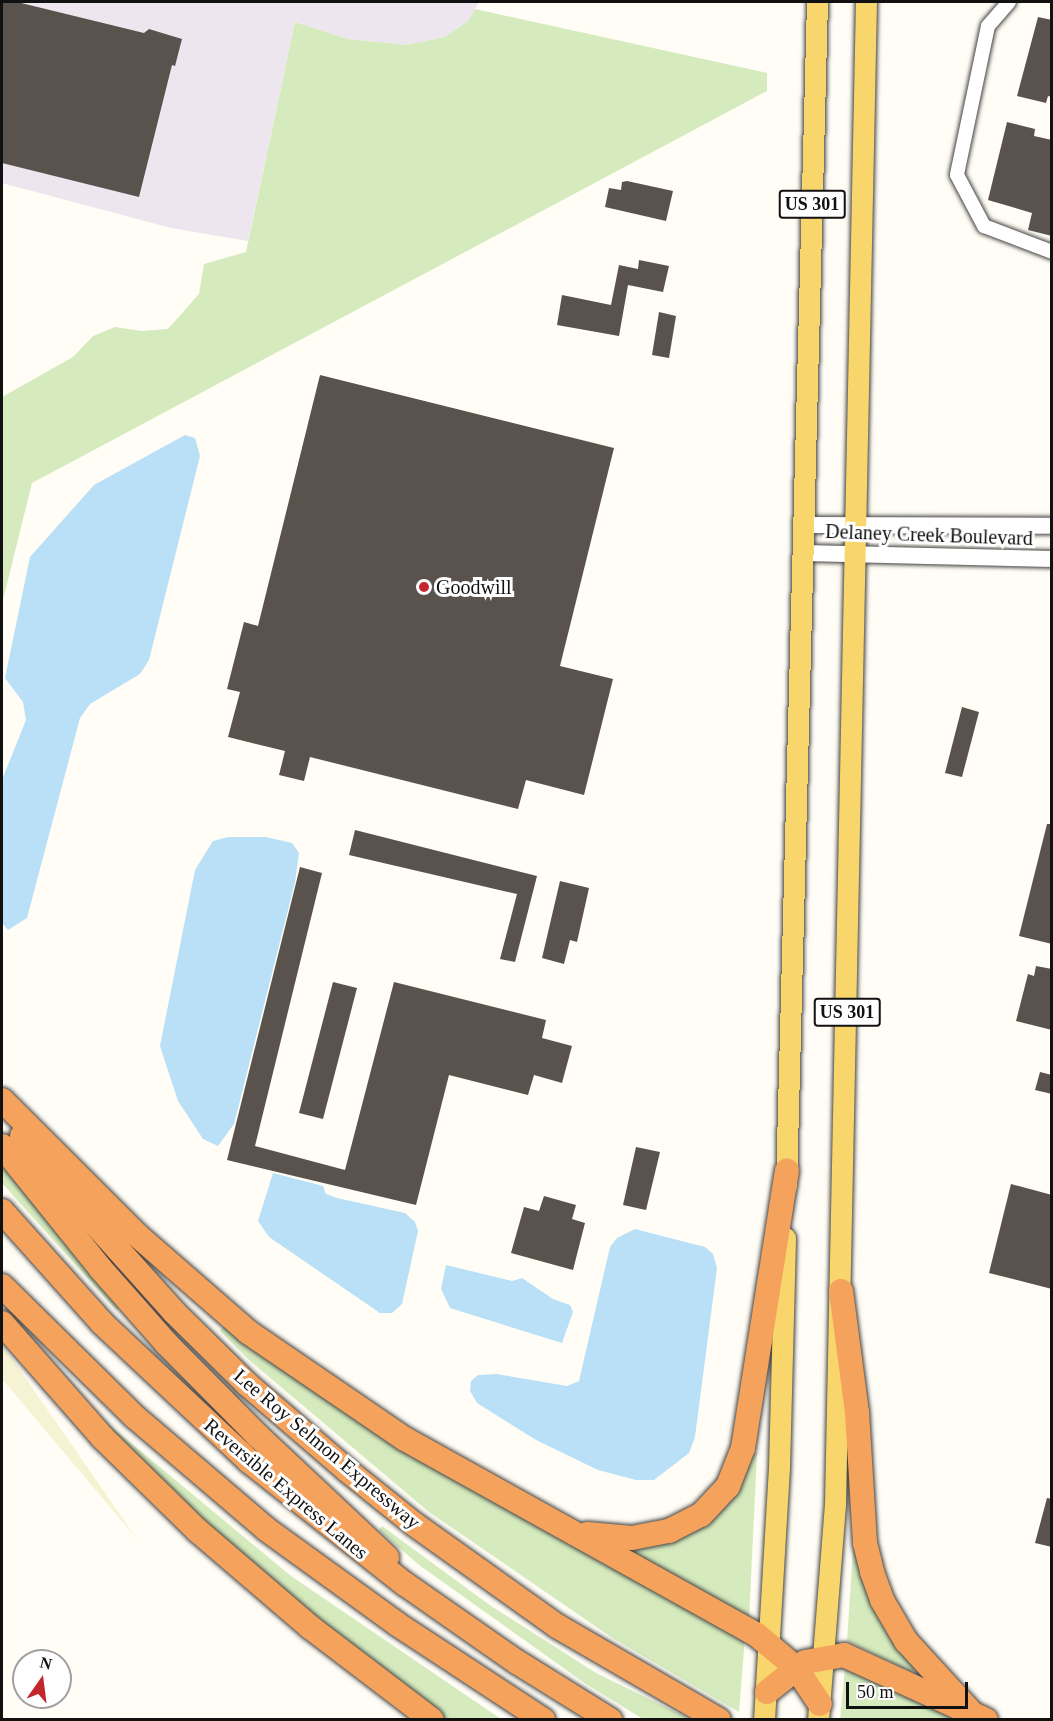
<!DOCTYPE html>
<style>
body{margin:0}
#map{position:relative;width:1053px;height:1721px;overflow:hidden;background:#fffdf5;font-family:Georgia,serif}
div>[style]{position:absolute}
.industrial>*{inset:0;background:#eee6ef}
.farmland>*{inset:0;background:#f6f3d4}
.green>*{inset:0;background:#d5ebbd}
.water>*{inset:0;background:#b9e0f7}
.building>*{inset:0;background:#5a524d}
.roads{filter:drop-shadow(0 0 2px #444) drop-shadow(0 0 2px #444)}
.minor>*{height:14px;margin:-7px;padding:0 7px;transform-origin:7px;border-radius:7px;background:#fff}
.tertiary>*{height:16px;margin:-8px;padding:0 8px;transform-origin:8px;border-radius:8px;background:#fff}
.primary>*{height:21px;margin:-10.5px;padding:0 10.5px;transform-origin:10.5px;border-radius:10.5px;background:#f9d66b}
.motorway>*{height:24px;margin:-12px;padding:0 12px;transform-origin:12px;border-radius:12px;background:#f5a25d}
.dots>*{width:16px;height:16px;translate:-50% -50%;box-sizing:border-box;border:3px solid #fff;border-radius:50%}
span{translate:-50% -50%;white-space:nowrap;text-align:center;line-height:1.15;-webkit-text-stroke:6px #fff;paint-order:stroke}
.shield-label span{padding:2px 4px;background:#fff;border:2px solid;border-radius:4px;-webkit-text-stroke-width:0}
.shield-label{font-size:18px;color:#111;font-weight:700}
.street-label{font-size:20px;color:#111}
.poi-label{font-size:20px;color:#111}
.left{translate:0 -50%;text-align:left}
.frame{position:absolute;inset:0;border:3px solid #111;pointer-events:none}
.north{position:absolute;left:12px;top:1649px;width:60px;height:60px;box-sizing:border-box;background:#fff;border:2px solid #a0a0a0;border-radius:50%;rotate:14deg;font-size:16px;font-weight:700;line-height:24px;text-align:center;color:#111}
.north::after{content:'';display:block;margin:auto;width:21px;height:27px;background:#c4262e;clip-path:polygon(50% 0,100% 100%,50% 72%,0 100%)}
.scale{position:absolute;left:846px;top:1682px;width:122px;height:27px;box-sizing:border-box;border:3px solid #111;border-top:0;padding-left:8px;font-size:18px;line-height:21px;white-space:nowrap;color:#111;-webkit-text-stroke:4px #fff;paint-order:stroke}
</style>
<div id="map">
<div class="industrial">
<i style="clip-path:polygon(2px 2px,479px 2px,468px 21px,445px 37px,407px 45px,348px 39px,295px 22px,248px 241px,171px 228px,2px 183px)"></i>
</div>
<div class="farmland">
<i style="clip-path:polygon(2px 1344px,137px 1539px,2px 1379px)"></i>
</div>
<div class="green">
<i style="clip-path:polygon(475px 9px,767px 73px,767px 91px,32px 483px,2px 604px,2px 397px,73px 357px,93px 336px,115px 327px,141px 331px,168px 329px,199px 294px,204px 264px,246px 252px,295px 22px,348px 39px,407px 45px,445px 37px,468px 21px)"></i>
<i style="clip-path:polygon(2px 1164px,119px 1307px,117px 1311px,2px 1183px)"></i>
<i style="clip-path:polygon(226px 1323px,745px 1637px,739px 1712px,614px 1639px,429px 1512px,249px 1360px,220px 1331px)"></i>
<i style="clip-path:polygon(102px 1419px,291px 1576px,501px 1719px,445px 1719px,393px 1686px,314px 1623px,98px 1424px)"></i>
<i style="clip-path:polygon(748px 1451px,757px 1453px,749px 1620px,619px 1544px,670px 1539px)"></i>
<i style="clip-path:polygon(382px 1526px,491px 1606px,596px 1673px,690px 1719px,643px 1719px,586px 1684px,419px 1565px,379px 1530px)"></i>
<i style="clip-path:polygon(854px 1535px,915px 1668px,912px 1672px,847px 1641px)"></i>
<i style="clip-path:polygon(845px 1668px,965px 1720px,840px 1720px)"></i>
</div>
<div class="water">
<i style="clip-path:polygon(185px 435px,195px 438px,200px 456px,149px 660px,140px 674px,90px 704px,80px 718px,27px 918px,8px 930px,2px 923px,2px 780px,26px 720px,23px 702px,5px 678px,30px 557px,94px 485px)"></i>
<i style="clip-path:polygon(228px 837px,266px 837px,292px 843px,299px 853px,295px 882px,234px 1124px,218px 1146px,203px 1139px,178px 1101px,160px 1046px,195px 870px,213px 841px)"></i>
<i style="clip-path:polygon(273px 1173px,323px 1186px,326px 1194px,337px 1198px,405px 1213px,415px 1222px,418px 1231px,402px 1304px,392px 1313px,380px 1313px,269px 1237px,258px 1221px)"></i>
<i style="clip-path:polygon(635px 1229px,705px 1247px,713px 1254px,717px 1268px,695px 1437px,689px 1453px,654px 1480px,636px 1480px,598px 1470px,536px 1440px,477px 1403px,470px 1391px,471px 1381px,478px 1375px,497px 1374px,567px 1386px,579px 1381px,610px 1247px,617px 1238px)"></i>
<i style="clip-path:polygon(446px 1265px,512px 1281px,522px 1278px,553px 1299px,570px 1305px,573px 1312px,562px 1343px,450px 1308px,441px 1289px)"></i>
</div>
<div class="building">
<i style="clip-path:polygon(2px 2px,17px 2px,144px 33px,149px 29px,182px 39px,175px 66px,172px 65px,139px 197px,2px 163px)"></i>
<i style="clip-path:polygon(1038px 17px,1052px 20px,1052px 97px,1048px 96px,1046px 103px,1017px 96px)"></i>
<i style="clip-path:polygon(1007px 122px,1035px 129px,1034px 136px,1052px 140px,1052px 236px,1028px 230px,1032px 213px,988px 200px)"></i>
<i style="clip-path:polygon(627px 181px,673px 191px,666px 221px,605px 207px,609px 188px,621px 190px,622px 182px)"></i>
<i style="clip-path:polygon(639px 260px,669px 266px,663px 292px,628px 285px,619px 336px,557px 325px,562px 295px,611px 305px,619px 265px,638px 269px)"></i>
<i style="clip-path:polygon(659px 312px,676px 316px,669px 358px,652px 355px)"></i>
<i style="clip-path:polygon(320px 375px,614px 448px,560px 666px,613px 679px,584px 795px,526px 780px,518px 809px,310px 757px,304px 781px,279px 775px,285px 751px,228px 737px,240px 692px,227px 689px,244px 622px,258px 626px)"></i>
<i style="clip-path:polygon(962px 707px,979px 712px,962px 777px,945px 773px)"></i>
<i style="clip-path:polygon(1047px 824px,1052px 824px,1052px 944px,1019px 936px)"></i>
<i style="clip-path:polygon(355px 830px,537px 876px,515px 962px,500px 959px,517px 894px,349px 855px)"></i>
<i style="clip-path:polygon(300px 867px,322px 873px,255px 1146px,345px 1170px,394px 982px,546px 1020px,542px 1038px,572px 1046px,562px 1083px,534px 1075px,528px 1095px,449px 1075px,416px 1205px,227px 1160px)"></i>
<i style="clip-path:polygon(560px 881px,589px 888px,577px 942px,570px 940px,564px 964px,542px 958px)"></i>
<i style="clip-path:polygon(1036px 966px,1052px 969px,1052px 1030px,1016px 1021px,1028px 974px,1034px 976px)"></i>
<i style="clip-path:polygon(333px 982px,357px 988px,323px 1119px,299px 1113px)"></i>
<i style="clip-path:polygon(1040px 1072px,1052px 1075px,1052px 1094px,1035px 1090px)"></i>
<i style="clip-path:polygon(636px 1147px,660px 1152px,646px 1210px,623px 1205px)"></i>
<i style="clip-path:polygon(1011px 1184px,1052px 1195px,1052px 1289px,989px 1273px)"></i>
<i style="clip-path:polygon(544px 1196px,576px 1205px,572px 1219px,585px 1223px,573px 1270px,511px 1253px,524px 1207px,539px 1211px)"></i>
<i style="clip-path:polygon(1047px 1498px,1052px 1499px,1052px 1547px,1035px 1543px)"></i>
</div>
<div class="roads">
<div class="minor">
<i style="left:1009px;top:2px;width:32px;rotate:131deg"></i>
<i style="left:988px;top:26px;width:152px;rotate:101.8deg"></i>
<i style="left:957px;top:175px;width:58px;rotate:62.1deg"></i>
<i style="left:984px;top:226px;width:73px;rotate:20.9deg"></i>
</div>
<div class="tertiary">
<i style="left:805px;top:525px;width:247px;rotate:0.2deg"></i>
<i style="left:804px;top:553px;width:248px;rotate:1.4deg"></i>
</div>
<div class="primary">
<i style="left:786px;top:1185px;width:1183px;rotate:-88.5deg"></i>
<i style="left:764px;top:1720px;width:252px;rotate:-86.6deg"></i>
<i style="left:779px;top:1468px;width:230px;rotate:-88.5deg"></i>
<i style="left:818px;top:1720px;width:216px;rotate:-85.5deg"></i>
<i style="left:835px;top:1505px;width:1503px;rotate:-88.82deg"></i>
</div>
<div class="motorway">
<i style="left:2px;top:1100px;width:191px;rotate:45deg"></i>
<i style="left:137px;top:1235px;width:147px;rotate:41.1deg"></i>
<i style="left:248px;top:1332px;width:190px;rotate:34.3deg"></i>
<i style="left:405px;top:1439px;width:403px;rotate:29.1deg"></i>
<i style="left:757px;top:1635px;width:51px;rotate:40.2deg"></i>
<i style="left:796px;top:1668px;width:43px;rotate:56.3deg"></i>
<i style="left:22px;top:1136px;width:65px;rotate:51.9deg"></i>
<i style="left:62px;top:1187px;width:168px;rotate:48.1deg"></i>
<i style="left:174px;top:1312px;width:103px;rotate:44.6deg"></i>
<i style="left:247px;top:1384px;width:133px;rotate:40.7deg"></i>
<i style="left:348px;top:1471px;width:85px;rotate:38.8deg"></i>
<i style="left:414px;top:1524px;width:176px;rotate:35.5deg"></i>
<i style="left:557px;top:1626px;width:187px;rotate:30.1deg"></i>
<i style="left:2px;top:1146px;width:156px;rotate:51.2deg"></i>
<i style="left:100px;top:1268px;width:101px;rotate:48.6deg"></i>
<i style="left:167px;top:1344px;width:129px;rotate:45.3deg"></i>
<i style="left:258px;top:1436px;width:177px;rotate:43.2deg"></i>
<i style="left:2px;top:1211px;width:150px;rotate:48.2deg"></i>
<i style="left:102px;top:1323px;width:202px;rotate:43.2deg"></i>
<i style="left:249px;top:1461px;width:199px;rotate:38.3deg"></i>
<i style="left:405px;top:1584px;width:136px;rotate:34.9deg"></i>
<i style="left:517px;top:1662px;width:110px;rotate:31.9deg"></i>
<i style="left:2px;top:1286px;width:187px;rotate:44.6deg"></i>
<i style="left:135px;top:1417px;width:172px;rotate:40.5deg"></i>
<i style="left:266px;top:1529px;width:162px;rotate:35.9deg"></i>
<i style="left:397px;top:1624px;width:175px;rotate:33.3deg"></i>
<i style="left:841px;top:1291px;width:122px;rotate:82.5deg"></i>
<i style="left:857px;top:1412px;width:131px;rotate:86.5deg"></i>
<i style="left:865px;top:1543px;width:30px;rotate:76deg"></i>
<i style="left:872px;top:1572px;width:30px;rotate:70deg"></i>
<i style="left:882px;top:1600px;width:48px;rotate:59.7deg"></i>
<i style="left:906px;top:1641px;width:95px;rotate:47.6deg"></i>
<i style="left:2px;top:1323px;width:153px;rotate:48.7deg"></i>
<i style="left:103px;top:1438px;width:133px;rotate:44.4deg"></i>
<i style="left:198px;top:1531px;width:148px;rotate:40.6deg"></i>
<i style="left:310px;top:1627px;width:153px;rotate:37.3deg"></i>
<i style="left:587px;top:1534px;width:45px;rotate:5.1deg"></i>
<i style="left:632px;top:1538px;width:38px;rotate:-11deg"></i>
<i style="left:669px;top:1531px;width:36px;rotate:-27deg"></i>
<i style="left:701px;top:1515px;width:40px;rotate:-47deg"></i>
<i style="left:728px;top:1486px;width:41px;rotate:-68.5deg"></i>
<i style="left:743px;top:1448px;width:281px;rotate:-81deg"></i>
<i style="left:767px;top:1692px;width:48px;rotate:-38.3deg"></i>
<i style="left:805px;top:1662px;width:40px;rotate:-10deg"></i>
<i style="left:844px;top:1655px;width:156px;rotate:24.6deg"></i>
</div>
</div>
<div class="dots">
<i style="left:424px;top:587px;background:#c4262e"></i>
</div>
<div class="shield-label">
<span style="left:812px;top:204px">US 301</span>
<span style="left:847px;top:1012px">US 301</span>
</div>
<div class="street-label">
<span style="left:929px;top:535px;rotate:2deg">Delaney Creek Boulevard</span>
<span style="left:327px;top:1449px;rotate:40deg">Lee Roy Selmon Expressway</span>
<span style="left:286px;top:1489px;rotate:40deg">Reversible Express Lanes</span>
</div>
<div class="poi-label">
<span class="left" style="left:436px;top:587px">Goodwill</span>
</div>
<div class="frame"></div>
<div class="north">N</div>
<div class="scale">50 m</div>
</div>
